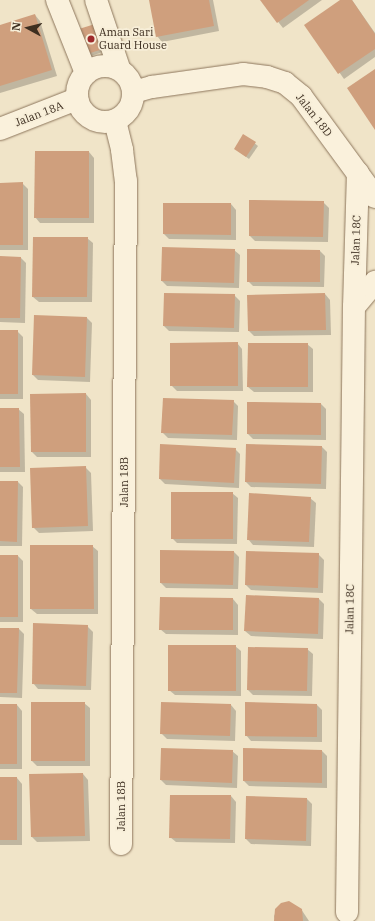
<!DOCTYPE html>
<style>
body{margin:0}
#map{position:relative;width:375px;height:921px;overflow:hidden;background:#f0e4c8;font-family:"IBM Plex Serif",serif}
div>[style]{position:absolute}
.shadow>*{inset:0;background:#0003}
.building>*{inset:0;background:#cf9f7d}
.roads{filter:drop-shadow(0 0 1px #8d765c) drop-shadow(0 0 1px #8d765c)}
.minor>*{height:22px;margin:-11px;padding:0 11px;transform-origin:11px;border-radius:11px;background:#faf1dc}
.minor>.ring{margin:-11px;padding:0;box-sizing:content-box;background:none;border:22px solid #faf1dc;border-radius:50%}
.dots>*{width:11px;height:11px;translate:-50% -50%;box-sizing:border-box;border:2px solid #f7eed8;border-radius:50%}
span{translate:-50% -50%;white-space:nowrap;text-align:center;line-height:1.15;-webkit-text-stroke:3.5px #f7eed8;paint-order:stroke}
.poi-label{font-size:11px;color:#3d2e20}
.left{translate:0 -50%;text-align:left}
.street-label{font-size:11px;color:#3d2e20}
.north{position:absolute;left:8px;top:8px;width:40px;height:40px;-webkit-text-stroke:3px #f7eed8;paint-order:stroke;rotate:277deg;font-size:11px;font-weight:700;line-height:16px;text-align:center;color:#3d2e20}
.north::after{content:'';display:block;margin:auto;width:14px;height:18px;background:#3d2e20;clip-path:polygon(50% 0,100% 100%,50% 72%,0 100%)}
</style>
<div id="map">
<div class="shadow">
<i style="clip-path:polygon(150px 0,213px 0,219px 31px,162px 42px,157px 36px)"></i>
<i style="clip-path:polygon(261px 0,322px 0,283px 28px)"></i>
<i style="clip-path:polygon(342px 0,352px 0,375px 33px,375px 57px,344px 79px,306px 25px)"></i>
<i style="clip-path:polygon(35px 15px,40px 21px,57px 76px,0 93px,0 26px)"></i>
<i style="clip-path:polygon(97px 28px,105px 51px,91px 56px,88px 53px)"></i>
<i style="clip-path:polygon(244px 135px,258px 146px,249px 159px,238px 151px)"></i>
<i style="clip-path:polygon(89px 152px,94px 158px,94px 223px,40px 223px,35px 217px)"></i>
<i style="clip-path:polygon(22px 183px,28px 189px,28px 250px,0 250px,0 184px)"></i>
<i style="clip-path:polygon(323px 202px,329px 208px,328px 242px,255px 241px,250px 236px)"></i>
<i style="clip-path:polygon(231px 204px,236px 210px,236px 240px,169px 239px,164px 234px)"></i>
<i style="clip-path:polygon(87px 238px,93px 243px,92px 302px,39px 302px,33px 297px)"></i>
<i style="clip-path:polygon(234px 250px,240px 255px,239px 288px,167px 286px,162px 281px)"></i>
<i style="clip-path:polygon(320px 251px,325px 256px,324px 287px,253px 286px,248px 281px)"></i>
<i style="clip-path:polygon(0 257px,21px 258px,26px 263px,25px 323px,0 322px)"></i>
<i style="clip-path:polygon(325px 294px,330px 300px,331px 335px,254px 336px,249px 331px)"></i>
<i style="clip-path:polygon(234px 295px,240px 301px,239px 332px,169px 331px,164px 326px)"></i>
<i style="clip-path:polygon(87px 318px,92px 323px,90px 382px,38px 380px,33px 375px)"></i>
<i style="clip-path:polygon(0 331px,18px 332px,23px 337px,23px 399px,0 399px)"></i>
<i style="clip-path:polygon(237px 343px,242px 349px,243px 391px,177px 391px,171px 385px)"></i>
<i style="clip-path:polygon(307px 344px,313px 349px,313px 392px,254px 392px,248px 387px)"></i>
<i style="clip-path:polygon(86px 394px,91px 400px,91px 457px,37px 457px,32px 452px)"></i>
<i style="clip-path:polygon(233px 401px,238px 406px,237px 440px,168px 438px,162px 432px)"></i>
<i style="clip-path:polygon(321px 404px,326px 409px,326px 440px,253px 439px,248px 434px)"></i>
<i style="clip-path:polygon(0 409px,18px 409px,24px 414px,25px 472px,0 472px)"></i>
<i style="clip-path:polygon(322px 447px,327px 452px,326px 489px,251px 487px,246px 482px)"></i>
<i style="clip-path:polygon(235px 449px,240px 454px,239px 488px,165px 484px,160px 479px)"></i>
<i style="clip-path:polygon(85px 467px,91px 473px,93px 531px,39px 533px,33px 527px)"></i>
<i style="clip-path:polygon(0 482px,18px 482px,23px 487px,22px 546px,0 546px)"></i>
<i style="clip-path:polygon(232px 493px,238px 498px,237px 544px,177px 543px,172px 538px)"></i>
<i style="clip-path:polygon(310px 498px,316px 503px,314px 547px,253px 545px,248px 539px)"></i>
<i style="clip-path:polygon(92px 546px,98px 551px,98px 614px,37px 614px,31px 609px)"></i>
<i style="clip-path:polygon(234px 552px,239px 557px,238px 589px,166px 588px,161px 583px)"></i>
<i style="clip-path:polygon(318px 554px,324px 560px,323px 593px,251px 590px,246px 585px)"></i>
<i style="clip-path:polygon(0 556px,18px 556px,23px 561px,23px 622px,0 622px)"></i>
<i style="clip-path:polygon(233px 599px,238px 605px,238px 635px,166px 634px,160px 629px)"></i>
<i style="clip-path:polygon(319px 599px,324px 604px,323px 639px,251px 636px,245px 631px)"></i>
<i style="clip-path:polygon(87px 626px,93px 632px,91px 690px,38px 689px,33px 683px)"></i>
<i style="clip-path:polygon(0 629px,19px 629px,24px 634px,22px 698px,0 697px)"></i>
<i style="clip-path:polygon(235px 646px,241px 651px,241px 696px,175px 695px,169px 690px)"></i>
<i style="clip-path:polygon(307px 649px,313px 654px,312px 696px,253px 695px,248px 690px)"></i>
<i style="clip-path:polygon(84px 703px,90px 708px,90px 766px,37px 766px,32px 761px)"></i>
<i style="clip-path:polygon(246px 703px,317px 705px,322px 710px,322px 742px,251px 741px,246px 735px)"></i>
<i style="clip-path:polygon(0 705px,17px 705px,22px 711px,22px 769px,0 769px)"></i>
<i style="clip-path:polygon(231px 705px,236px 711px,235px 741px,167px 739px,161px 733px)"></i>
<i style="clip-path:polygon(244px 749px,322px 751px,327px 756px,327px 788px,249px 786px,244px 781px)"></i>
<i style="clip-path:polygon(232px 751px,238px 756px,237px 788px,166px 785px,161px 780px)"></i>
<i style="clip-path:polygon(83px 774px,88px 780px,90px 841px,37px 842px,32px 837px)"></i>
<i style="clip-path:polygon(0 778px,17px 778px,22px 784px,22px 845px,0 845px)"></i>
<i style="clip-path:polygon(231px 796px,236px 802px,235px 843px,176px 842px,170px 837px)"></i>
<i style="clip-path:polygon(307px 799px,312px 804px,311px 846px,251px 844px,246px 839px)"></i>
<i style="clip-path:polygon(281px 904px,301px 909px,309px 921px,275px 921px,274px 916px)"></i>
</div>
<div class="building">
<i style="clip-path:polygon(149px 0,209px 0,214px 26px,156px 37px)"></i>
<i style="clip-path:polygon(260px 0,309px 0,277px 23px)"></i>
<i style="clip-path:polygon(340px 0,352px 0,375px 34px,375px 49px,338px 74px,304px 25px)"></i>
<i style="clip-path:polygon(35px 14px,52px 70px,0 86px,0 25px)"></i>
<i style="clip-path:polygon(95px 24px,103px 49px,87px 54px,79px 29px)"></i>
<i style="clip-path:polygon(375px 69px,375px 130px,347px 88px)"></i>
<i style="clip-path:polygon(243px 134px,256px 142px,246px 157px,234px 149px)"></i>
<i style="clip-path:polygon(35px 151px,89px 151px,89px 218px,34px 218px)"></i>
<i style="clip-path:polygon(23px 182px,23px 245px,0 245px,0 183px)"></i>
<i style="clip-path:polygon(249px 200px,324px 201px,323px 237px,249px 236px)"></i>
<i style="clip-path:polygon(163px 203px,231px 203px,231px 235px,163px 234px)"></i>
<i style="clip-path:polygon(33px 237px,88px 237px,87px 297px,32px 297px)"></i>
<i style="clip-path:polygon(162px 247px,235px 249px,234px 283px,161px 281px)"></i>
<i style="clip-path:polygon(247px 249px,320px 250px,320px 282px,247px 282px)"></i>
<i style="clip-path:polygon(0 256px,21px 257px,20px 318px,0 318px)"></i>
<i style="clip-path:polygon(164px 293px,235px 294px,234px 328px,163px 326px)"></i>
<i style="clip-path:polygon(325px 293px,326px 330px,248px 331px,247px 295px)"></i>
<i style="clip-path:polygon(34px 315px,87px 317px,85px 377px,32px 375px)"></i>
<i style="clip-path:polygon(0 330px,18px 330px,18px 394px,0 394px)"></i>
<i style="clip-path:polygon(238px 342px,238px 386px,170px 386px,170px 343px)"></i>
<i style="clip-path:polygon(248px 343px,308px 343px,308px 387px,247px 387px)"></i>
<i style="clip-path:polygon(86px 393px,86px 452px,31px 452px,30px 394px)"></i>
<i style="clip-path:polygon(163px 398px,234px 400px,232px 435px,161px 433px)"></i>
<i style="clip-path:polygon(247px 402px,321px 403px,321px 435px,247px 434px)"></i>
<i style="clip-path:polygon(0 408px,19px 408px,20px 467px,0 467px)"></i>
<i style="clip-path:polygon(160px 444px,236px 448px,234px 483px,159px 479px)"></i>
<i style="clip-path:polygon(246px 444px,322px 446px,321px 484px,245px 482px)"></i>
<i style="clip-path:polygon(86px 466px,88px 526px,32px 528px,30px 468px)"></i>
<i style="clip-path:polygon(0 481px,18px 481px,17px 542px,0 541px)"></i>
<i style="clip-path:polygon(171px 492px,233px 492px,233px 539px,171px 539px)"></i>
<i style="clip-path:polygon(249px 493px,311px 497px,309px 542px,247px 540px)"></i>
<i style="clip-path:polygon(30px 545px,93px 545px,94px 609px,30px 609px)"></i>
<i style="clip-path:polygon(160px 550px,234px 551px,233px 585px,160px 583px)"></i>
<i style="clip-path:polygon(246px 551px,319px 553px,318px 588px,245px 585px)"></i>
<i style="clip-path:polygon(0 555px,18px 555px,18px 617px,0 617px)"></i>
<i style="clip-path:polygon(246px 595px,319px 598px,318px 634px,244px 631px)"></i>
<i style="clip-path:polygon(160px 597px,233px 598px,233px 630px,159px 630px)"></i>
<i style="clip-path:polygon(33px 623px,88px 625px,86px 686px,32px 684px)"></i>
<i style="clip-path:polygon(0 628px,19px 628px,17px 693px,0 693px)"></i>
<i style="clip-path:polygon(168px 645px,236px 645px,236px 691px,168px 691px)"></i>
<i style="clip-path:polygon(248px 647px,308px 648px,307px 691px,247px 690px)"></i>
<i style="clip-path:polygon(31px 702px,85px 702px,85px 761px,31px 761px)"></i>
<i style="clip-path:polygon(161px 702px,231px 704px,230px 736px,160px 734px)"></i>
<i style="clip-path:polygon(245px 702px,317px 704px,317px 737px,245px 736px)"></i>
<i style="clip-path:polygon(0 704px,17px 704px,17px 764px,0 764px)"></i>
<i style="clip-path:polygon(161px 748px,233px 750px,232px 783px,160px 780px)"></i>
<i style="clip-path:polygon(243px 748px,322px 750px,322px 783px,243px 781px)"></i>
<i style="clip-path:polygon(83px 773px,85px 836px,31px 837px,29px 774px)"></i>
<i style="clip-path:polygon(0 777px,17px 777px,17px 840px,0 840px)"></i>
<i style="clip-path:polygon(170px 795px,231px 795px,230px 839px,169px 838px)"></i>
<i style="clip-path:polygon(246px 796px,307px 798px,306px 841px,245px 839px)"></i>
<i style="clip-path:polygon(289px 901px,302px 909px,303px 921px,274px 921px,275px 909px,281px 903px)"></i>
</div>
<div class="roads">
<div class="minor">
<i style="left:57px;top:0;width:79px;rotate:68.3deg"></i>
<i style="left:96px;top:0;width:72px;rotate:71.3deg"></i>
<i class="ring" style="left:77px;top:66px;width:34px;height:34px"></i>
<i style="left:134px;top:92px;width:19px;rotate:-16deg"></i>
<i style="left:152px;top:87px;width:92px;rotate:-8.1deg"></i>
<i style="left:243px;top:74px;width:24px;rotate:7deg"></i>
<i style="left:267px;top:77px;width:19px;rotate:18deg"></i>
<i style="left:285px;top:83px;width:21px;rotate:39deg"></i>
<i style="left:301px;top:96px;width:125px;rotate:53.8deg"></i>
<i style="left:115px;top:121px;width:30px;rotate:76deg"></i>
<i style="left:122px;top:150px;width:31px;rotate:83deg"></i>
<i style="left:126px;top:181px;width:663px;rotate:90.43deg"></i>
<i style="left:0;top:129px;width:83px;rotate:-21.3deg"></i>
<i style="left:354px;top:307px;width:33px;rotate:-50deg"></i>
<i style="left:347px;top:912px;width:605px;rotate:-89.34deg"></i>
<i style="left:354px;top:307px;width:134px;rotate:-88.3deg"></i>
</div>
</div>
<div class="dots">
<i style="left:91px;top:39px;background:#9e2a2b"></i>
</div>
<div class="poi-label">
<span class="left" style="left:99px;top:39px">Aman Sari<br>Guard House</span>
</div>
<div class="street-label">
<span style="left:39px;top:114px;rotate:-21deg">Jalan 18A</span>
<span style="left:314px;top:115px;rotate:52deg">Jalan 18D</span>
<span style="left:356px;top:240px;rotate:-88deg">Jalan 18C</span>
<span style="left:124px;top:482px;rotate:-90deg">Jalan 18B</span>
<span style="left:350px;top:609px;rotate:-89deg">Jalan 18C</span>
<span style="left:121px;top:806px;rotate:-90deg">Jalan 18B</span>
</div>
<div class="north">N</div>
</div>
